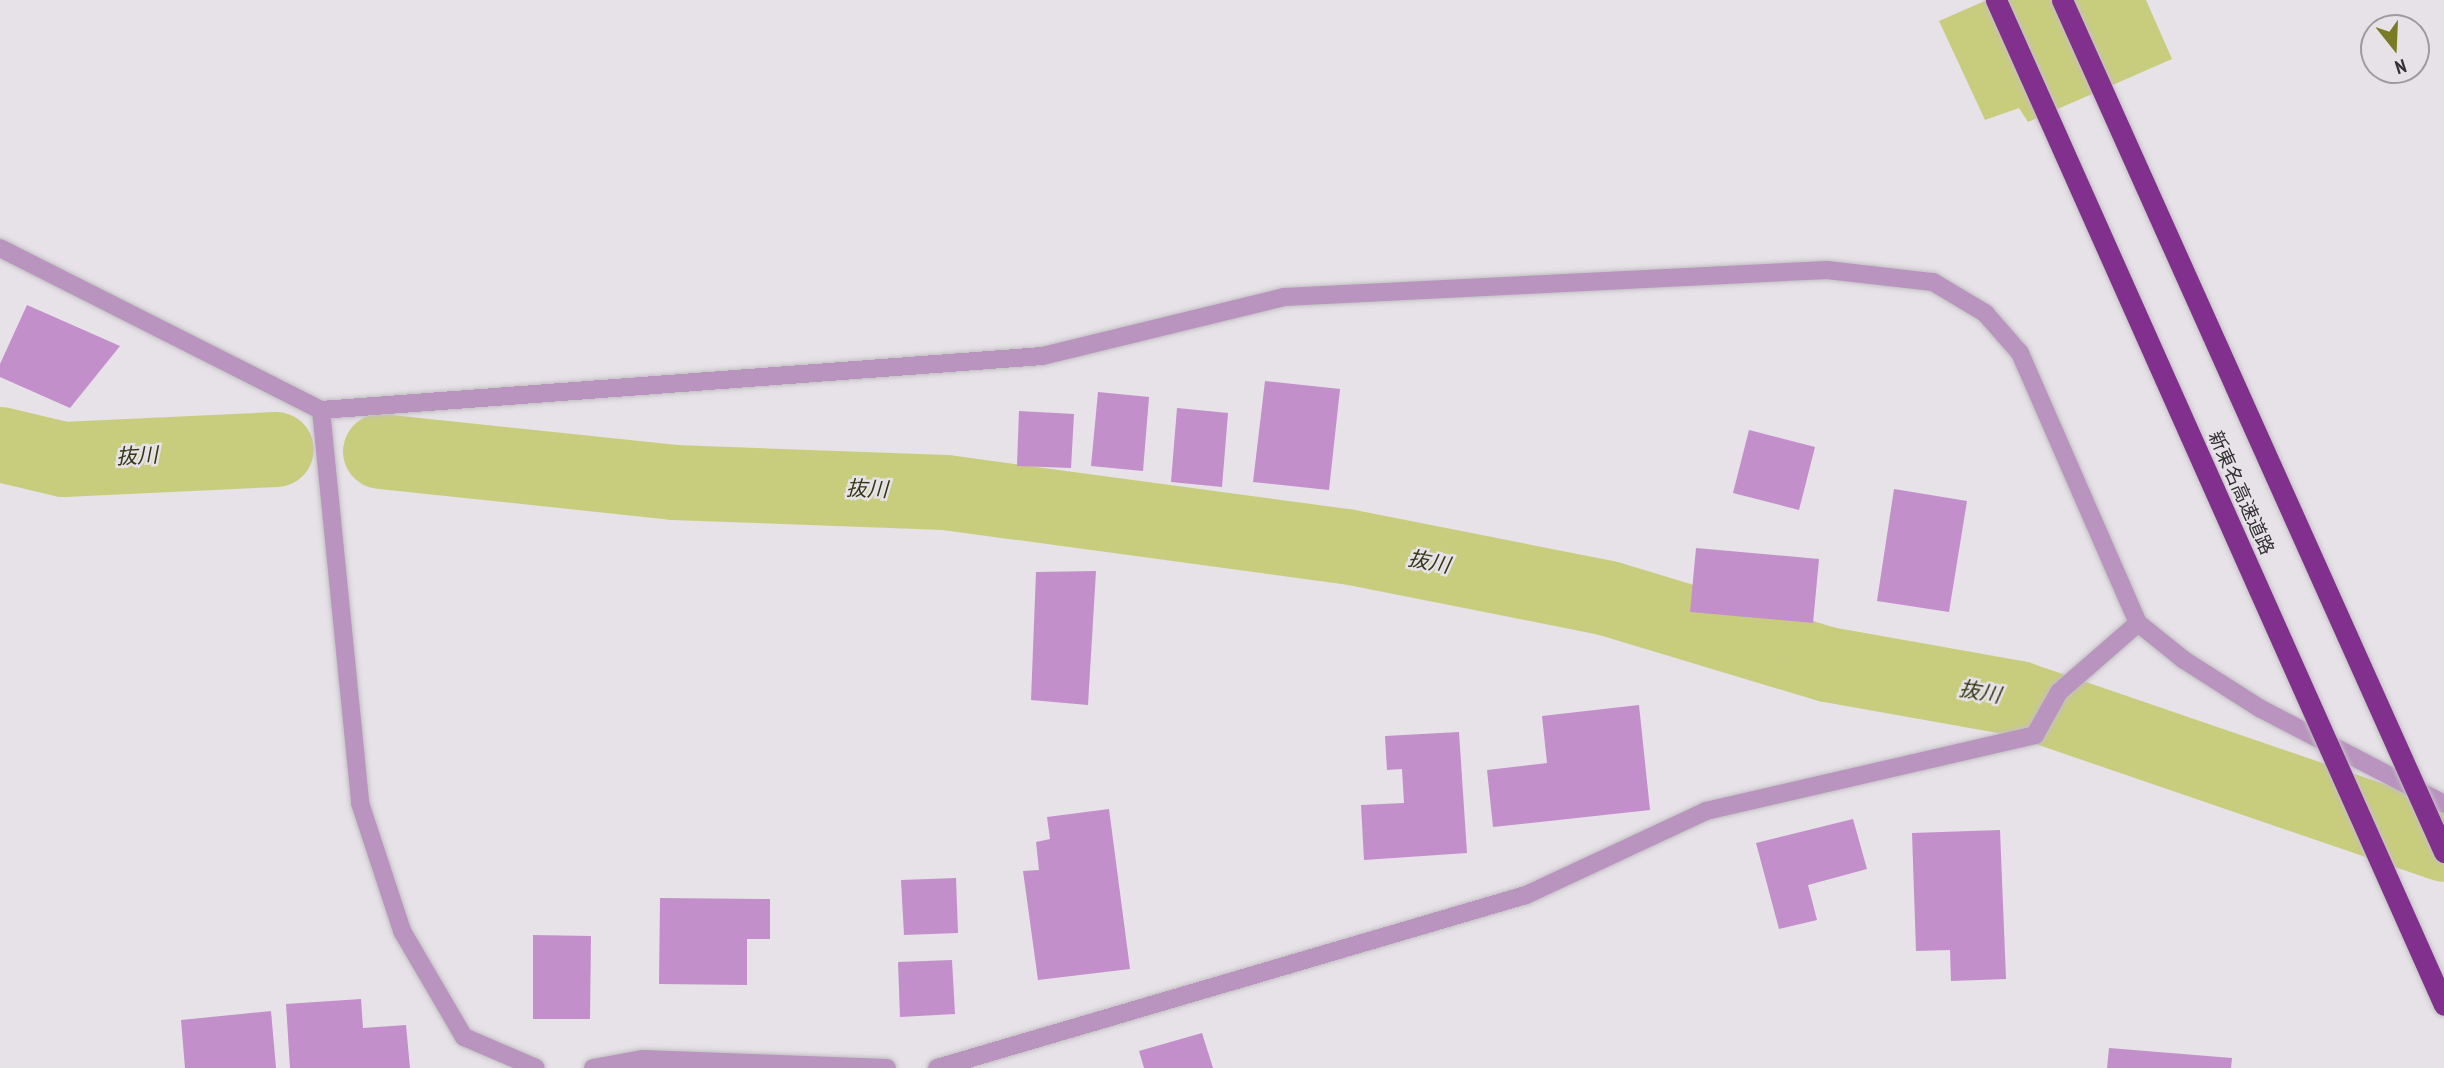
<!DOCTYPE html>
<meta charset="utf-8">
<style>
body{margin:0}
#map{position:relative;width:2444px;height:1068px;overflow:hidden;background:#e6e2e7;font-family:"PT Sans Narrow","Noto Sans JP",sans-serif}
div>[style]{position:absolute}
.water>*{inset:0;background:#c8cd7e}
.river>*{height:75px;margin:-37.5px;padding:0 37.5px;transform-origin:37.5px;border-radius:37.5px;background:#c8cd7e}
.building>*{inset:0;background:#c38fcb}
.roads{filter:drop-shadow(0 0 2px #c2bfc3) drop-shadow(0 0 2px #c2bfc3)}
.street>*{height:18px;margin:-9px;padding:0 9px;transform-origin:9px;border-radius:9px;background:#b894be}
.bridges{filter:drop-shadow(0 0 2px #c2bfc3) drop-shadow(0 0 2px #c2bfc3)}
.highway-bridge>*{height:21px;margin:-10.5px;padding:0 10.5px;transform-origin:10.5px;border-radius:10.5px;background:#81308e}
span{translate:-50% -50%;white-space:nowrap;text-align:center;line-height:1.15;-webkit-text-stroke:5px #e6e2e7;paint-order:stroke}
.street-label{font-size:19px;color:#333133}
.water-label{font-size:21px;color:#343614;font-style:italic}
.north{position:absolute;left:2360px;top:14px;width:70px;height:70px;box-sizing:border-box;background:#e6e2e7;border:2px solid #9e9b9f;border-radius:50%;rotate:162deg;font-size:19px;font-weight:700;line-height:28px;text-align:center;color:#333133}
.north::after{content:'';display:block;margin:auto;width:24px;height:32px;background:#797c25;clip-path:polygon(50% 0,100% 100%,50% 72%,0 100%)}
</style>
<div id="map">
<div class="water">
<i style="clip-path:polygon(1987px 0,2146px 0,2172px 59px,2028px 122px,2019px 108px,1985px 120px,1939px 21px)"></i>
</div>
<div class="river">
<i style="left:0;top:444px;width:65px;rotate:13.4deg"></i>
<i style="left:63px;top:459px;width:213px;rotate:-2.7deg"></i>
<i style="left:380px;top:451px;width:295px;rotate:6deg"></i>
<i style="left:673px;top:482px;width:272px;rotate:2.1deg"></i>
<i style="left:945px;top:492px;width:405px;rotate:7.7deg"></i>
<i style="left:1346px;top:546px;width:267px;rotate:11.2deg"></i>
<i style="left:1608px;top:598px;width:229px;rotate:16.8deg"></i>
<i style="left:1827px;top:664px;width:194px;rotate:10.1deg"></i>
<i style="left:2018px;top:698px;width:450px;rotate:18.9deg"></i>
</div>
<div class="building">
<i style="clip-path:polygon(27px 305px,120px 346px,70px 408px,0 377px,0 364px)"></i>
<i style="clip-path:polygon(1265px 381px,1340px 389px,1329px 490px,1253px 482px)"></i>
<i style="clip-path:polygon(1098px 392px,1149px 397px,1143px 471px,1091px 466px)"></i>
<i style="clip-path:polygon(1177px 408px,1228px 413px,1222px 487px,1171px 482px)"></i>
<i style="clip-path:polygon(1019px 411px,1074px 414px,1071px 468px,1017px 466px)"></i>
<i style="clip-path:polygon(1749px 430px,1815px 447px,1799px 510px,1733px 493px)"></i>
<i style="clip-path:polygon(1894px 489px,1967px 501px,1949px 612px,1877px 601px)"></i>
<i style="clip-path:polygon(1696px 548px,1819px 559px,1813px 623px,1690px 612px)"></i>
<i style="clip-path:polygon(1096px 571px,1088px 705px,1031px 700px,1036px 572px)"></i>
<i style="clip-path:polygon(1639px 705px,1650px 810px,1493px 827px,1487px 770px,1547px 763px,1542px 716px)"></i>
<i style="clip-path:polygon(1459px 732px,1467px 853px,1364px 860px,1361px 805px,1404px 803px,1402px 769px,1387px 770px,1385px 736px)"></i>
<i style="clip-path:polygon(1109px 809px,1130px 969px,1038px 980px,1023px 871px,1039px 870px,1036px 842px,1050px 839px,1047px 817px)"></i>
<i style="clip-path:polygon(1853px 819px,1867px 869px,1808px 885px,1817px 920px,1779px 929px,1756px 843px)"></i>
<i style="clip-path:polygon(2000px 830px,2006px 979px,1951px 981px,1950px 950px,1916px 951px,1912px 833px)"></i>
<i style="clip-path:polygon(956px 878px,958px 933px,904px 935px,901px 880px)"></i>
<i style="clip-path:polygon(660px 898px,770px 899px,770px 939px,747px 939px,747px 985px,659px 984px)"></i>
<i style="clip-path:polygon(533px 935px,591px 936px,590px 1019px,533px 1019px)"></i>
<i style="clip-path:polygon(952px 960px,955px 1014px,900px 1017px,898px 962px)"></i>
<i style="clip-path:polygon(361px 999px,363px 1028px,406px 1025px,410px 1068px,290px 1068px,286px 1004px)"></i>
<i style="clip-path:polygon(271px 1011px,276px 1068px,185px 1068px,181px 1020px)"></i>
<i style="clip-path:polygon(1202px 1033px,1213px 1068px,1144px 1068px,1139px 1051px)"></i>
<i style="clip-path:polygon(2109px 1048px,2232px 1058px,2231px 1068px,2107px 1068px)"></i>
</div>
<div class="roads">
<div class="street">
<i style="left:0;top:248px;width:360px;rotate:26.8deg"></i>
<i style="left:321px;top:410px;width:723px;rotate:-4.28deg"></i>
<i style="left:1042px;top:356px;width:249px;rotate:-13.7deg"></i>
<i style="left:1284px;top:297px;width:544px;rotate:-2.85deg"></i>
<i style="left:1827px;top:270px;width:107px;rotate:6.5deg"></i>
<i style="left:1933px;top:282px;width:61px;rotate:30.8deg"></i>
<i style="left:1985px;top:313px;width:53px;rotate:48.8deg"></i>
<i style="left:2020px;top:353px;width:295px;rotate:66.4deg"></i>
<i style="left:2138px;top:623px;width:59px;rotate:38.8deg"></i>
<i style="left:2184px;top:660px;width:91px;rotate:32.5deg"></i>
<i style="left:2261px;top:709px;width:206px;rotate:27.4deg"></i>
<i style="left:321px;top:410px;width:395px;rotate:84.3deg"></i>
<i style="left:360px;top:803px;width:135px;rotate:71.8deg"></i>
<i style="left:402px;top:931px;width:123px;rotate:59.7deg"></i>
<i style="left:464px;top:1037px;width:78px;rotate:23.3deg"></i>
<i style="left:593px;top:1068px;width:51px;rotate:-10.2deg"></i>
<i style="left:643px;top:1059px;width:244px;rotate:2.1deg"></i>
<i style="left:937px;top:1068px;width:614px;rotate:-16.37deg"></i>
<i style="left:1526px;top:895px;width:199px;rotate:-25deg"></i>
<i style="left:1706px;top:811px;width:338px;rotate:-13deg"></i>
<i style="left:2035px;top:735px;width:49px;rotate:-60.8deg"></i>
<i style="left:2059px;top:692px;width:105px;rotate:-41.1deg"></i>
</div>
</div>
<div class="bridges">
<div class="highway-bridge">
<i style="left:1996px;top:0;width:1100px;rotate:65.97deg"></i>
<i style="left:2062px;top:0;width:934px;rotate:65.85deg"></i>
</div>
</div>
<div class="street-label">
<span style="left:2241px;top:493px;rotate:66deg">新東名高速道路</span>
</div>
<div class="water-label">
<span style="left:137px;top:456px;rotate:-3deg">抜川</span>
<span style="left:867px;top:489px;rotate:2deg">抜川</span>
<span style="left:1429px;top:562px;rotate:11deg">抜川</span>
<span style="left:1980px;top:692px;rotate:10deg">抜川</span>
</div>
<div class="north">N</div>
</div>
